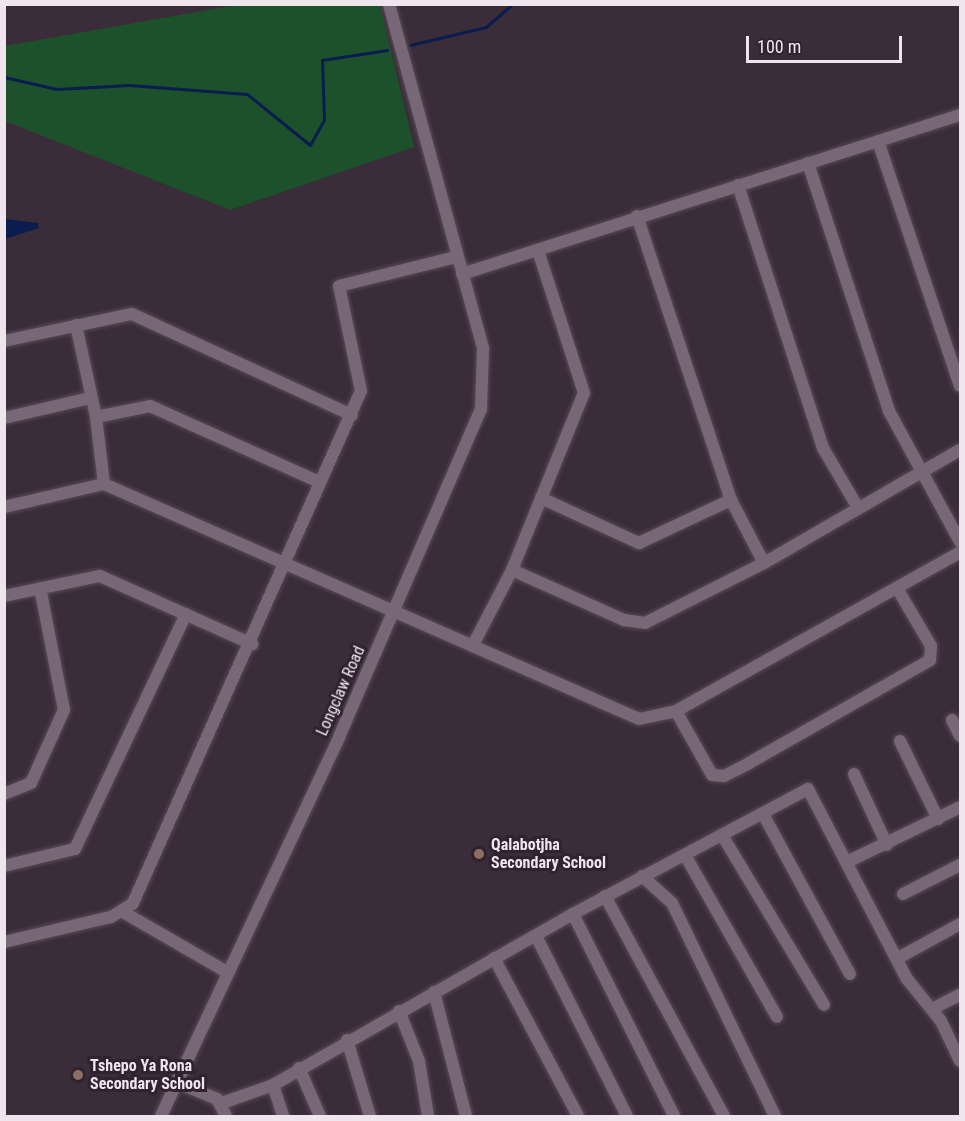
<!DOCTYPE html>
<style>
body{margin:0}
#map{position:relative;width:965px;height:1121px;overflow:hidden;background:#3a2c39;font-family:"Roboto Condensed",sans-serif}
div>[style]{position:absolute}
.green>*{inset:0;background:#1d512c}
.water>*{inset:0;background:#0a1d4e}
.stream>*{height:3px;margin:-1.5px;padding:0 1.5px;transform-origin:1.5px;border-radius:1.5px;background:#0a1d4e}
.roads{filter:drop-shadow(0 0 2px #564b55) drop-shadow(0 0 2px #564b55)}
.minor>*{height:12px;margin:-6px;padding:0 6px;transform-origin:6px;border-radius:6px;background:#786877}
.dots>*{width:16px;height:16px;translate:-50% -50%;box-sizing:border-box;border:3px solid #30232f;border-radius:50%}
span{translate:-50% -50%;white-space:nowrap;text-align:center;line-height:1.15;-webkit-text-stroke:6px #30232f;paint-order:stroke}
.street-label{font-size:16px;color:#eee5ed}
.poi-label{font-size:16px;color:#eee5ed;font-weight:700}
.left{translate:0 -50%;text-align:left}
.frame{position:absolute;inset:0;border:6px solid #eee5ed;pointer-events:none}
.scale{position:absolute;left:746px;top:36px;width:156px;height:27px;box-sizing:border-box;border:3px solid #eee5ed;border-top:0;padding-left:8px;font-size:18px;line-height:21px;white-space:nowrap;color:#eee5ed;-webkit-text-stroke:4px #30232f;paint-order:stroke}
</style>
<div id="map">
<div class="green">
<i style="clip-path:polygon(241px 4px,380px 5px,414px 147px,230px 210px,5px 121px,5px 46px)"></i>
</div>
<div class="water">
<i style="clip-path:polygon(5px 219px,38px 223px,39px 228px,5px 239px)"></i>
</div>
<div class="stream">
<i style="left:410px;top:45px;width:78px;rotate:-13.3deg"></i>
<i style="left:486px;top:27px;width:35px;rotate:-41deg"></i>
<i style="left:4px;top:77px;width:54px;rotate:12.8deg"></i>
<i style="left:57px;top:89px;width:72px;rotate:-3.2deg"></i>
<i style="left:129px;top:85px;width:118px;rotate:4.4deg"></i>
<i style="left:247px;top:94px;width:81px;rotate:39deg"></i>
<i style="left:310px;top:145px;width:29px;rotate:-61deg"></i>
<i style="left:324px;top:120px;width:60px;rotate:-91.9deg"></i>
<i style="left:322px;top:60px;width:66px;rotate:-8.7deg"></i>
</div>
<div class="roads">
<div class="minor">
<i style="left:878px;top:141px;width:258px;rotate:71.5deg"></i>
<i style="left:808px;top:163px;width:261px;rotate:71.9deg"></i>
<i style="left:889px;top:411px;width:149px;rotate:61.5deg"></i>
<i style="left:738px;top:185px;width:276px;rotate:72.1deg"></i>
<i style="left:823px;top:448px;width:69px;rotate:59.7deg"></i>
<i style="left:637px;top:216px;width:299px;rotate:71.7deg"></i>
<i style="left:731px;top:500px;width:71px;rotate:62.4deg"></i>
<i style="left:462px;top:274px;width:523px;rotate:-17.71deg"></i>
<i style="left:76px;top:325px;width:94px;rotate:77.7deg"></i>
<i style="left:4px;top:341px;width:131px;rotate:-11.9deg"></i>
<i style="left:132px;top:314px;width:242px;rotate:24.7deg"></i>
<i style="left:4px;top:418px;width:88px;rotate:-13.1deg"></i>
<i style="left:104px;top:484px;width:67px;rotate:-96.8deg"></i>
<i style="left:96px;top:417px;width:55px;rotate:-11.5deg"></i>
<i style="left:150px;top:406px;width:185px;rotate:24.2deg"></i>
<i style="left:541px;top:498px;width:108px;rotate:24.7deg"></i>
<i style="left:639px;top:543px;width:102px;rotate:-25.1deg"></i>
<i style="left:4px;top:507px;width:103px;rotate:-13deg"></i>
<i style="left:104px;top:484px;width:584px;rotate:23.71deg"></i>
<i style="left:639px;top:719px;width:38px;rotate:-12deg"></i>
<i style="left:676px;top:711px;width:325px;rotate:-29.2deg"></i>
<i style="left:512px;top:570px;width:123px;rotate:24.1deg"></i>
<i style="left:624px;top:620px;width:21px;rotate:8deg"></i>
<i style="left:645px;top:623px;width:133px;rotate:-26.8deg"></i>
<i style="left:764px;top:563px;width:226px;rotate:-30deg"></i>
<i style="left:4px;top:596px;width:98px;rotate:-11.8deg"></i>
<i style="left:100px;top:576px;width:167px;rotate:24.1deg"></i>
<i style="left:473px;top:645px;width:85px;rotate:-62.5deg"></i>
<i style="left:512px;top:570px;width:191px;rotate:-67.9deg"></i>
<i style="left:584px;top:393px;width:149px;rotate:-107.9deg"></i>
<i style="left:676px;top:711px;width:73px;rotate:60.6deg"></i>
<i style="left:712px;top:775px;width:12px;rotate:5deg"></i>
<i style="left:724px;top:776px;width:28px;rotate:-27deg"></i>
<i style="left:749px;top:763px;width:208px;rotate:-29.6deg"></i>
<i style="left:930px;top:660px;width:14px;rotate:-86deg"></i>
<i style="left:931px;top:646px;width:67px;rotate:-120.4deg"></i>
<i style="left:952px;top:720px;width:18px;rotate:63deg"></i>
<i style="left:900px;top:741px;width:87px;rotate:64deg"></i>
<i style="left:854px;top:774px;width:78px;rotate:65.1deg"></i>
<i style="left:4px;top:794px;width:29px;rotate:-22deg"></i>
<i style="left:31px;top:783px;width:80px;rotate:-65.7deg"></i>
<i style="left:64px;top:710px;width:124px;rotate:-101.1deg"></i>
<i style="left:763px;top:814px;width:182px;rotate:61.5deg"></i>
<i style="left:722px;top:835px;width:198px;rotate:59deg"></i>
<i style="left:685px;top:855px;width:186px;rotate:60.4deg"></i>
<i style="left:849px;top:861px;width:123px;rotate:-25.9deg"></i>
<i style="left:4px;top:866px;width:73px;rotate:-13.5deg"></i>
<i style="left:75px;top:849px;width:260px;rotate:-64.7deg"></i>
<i style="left:642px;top:876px;width:40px;rotate:42deg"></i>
<i style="left:672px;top:903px;width:237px;rotate:64.2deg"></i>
<i style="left:903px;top:894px;width:64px;rotate:-27deg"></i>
<i style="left:605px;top:896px;width:250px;rotate:61.6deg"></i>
<i style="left:123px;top:912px;width:118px;rotate:30deg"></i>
<i style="left:573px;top:914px;width:226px;rotate:63.4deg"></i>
<i style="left:536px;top:936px;width:202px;rotate:63.2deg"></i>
<i style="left:4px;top:942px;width:110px;rotate:-13.2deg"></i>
<i style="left:111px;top:917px;width:26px;rotate:-32deg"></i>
<i style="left:133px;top:903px;width:560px;rotate:-66deg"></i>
<i style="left:361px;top:391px;width:107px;rotate:-101.8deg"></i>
<i style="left:339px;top:286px;width:121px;rotate:-13.9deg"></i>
<i style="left:900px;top:957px;width:68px;rotate:-28.8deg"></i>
<i style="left:494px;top:958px;width:179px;rotate:62deg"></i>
<i style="left:434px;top:992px;width:128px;rotate:75.5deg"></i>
<i style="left:932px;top:1009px;width:31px;rotate:-27deg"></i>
<i style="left:399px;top:1011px;width:54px;rotate:68.2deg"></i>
<i style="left:419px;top:1061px;width:56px;rotate:80.7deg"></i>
<i style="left:347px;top:1040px;width:79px;rotate:73.2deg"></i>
<i style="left:299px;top:1068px;width:52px;rotate:66.4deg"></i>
<i style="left:176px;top:1082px;width:44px;rotate:22.5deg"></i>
<i style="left:217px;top:1099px;width:19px;rotate:62deg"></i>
<i style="left:273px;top:1085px;width:33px;rotate:72deg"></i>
<i style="left:222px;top:1103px;width:54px;rotate:-19.4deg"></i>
<i style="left:273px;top:1085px;width:345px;rotate:-29.7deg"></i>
<i style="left:573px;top:914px;width:266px;rotate:-28deg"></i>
<i style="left:808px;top:789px;width:214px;rotate:62.5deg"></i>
<i style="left:907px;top:979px;width:54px;rotate:51deg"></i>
<i style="left:941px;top:1021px;width:44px;rotate:64.6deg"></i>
<i style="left:161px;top:1116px;width:419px;rotate:-64.8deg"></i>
<i style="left:339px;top:737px;width:357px;rotate:-66.6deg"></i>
<i style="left:481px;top:409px;width:61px;rotate:-88.1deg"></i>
<i style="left:483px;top:348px;width:357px;rotate:-105.3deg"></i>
</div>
</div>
<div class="dots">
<i style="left:479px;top:854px;background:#8d6e63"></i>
<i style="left:78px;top:1075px;background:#8d6e63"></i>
</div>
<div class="street-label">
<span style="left:341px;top:691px;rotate:-66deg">Longclaw Road</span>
</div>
<div class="poi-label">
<span class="left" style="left:491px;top:854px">Qalabotjha<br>Secondary School</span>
<span class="left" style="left:90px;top:1075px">Tshepo Ya Rona<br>Secondary School</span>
</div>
<div class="frame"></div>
<div class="scale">100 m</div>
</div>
